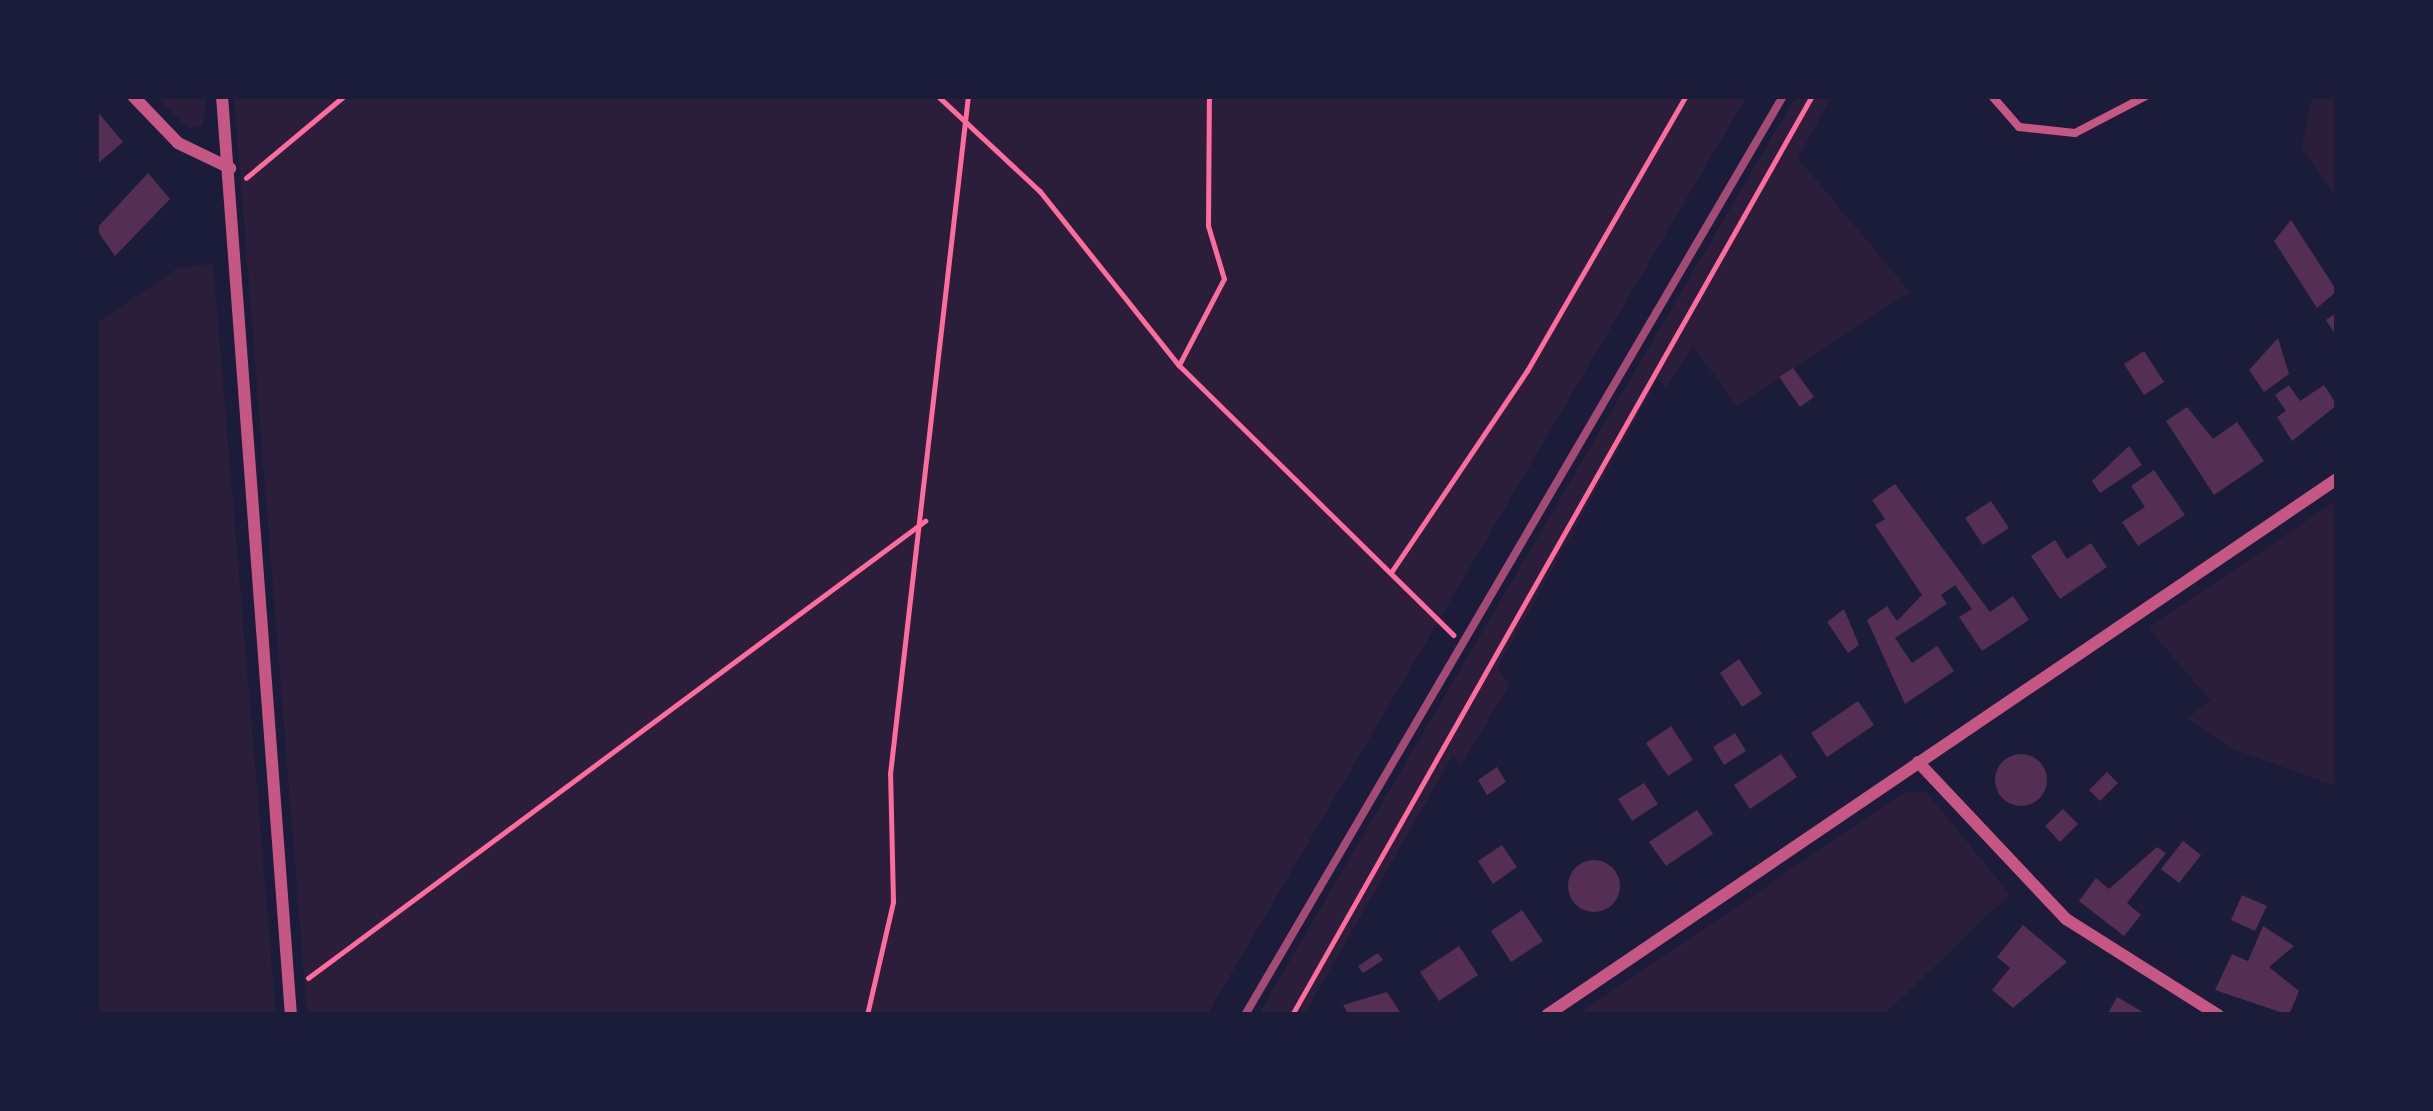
<!DOCTYPE html>
<style>
body{margin:0}
#map{position:relative;width:2433px;height:1111px;overflow:hidden;background:#1b1b3a;font-family:Karla,sans-serif}
div>[style]{position:absolute}
.green>*{inset:0;background:#2a1e3b}
.building>*{inset:0;background:#542f53}
.round{border-radius:50%}
.path>*{height:4.5px;margin:-2.25px;padding:0 2.25px;transform-origin:2.25px;border-radius:2.25px;background:#ff6b9d}
.service>*{height:8px;margin:-4px;padding:0 4px;transform-origin:4px;border-radius:4px;background:#c65784}
.minor>*{height:12px;margin:-6px;padding:0 6px;transform-origin:6px;border-radius:6px;background:#c65784}
.rail>*{height:8px;margin:-4px;padding:0 4px;transform-origin:4px;border-radius:4px;background:#a44b75}
span{translate:-50% -50%;white-space:nowrap;text-align:center;line-height:1.15;-webkit-text-stroke:12px #1b1b3a;paint-order:stroke}
.frame{position:absolute;inset:0;border:99px solid #1b1b3a;pointer-events:none}
</style>
<div id="map">
<div class="green">
<i style="clip-path:polygon(155px 96px,206px 96px,203px 126px,188px 128px)"></i>
<i style="clip-path:polygon(234px 96px,1747px 96px,1207px 1015px,307px 1015px)"></i>
<i style="clip-path:polygon(1796px 96px,1832px 96px,1798px 158px,1910px 292px,1737px 406px,1693px 346px,1666px 388px,1658px 379px,1498px 667px,1509px 685px,1461px 766px,1453px 755px,1304px 1015px,1258px 1015px)"></i>
<i style="clip-path:polygon(2312px 96px,2337px 96px,2337px 199px,2302px 146px)"></i>
<i style="clip-path:polygon(213px 263px,276px 1015px,96px 1015px,96px 323px,176px 269px)"></i>
<i style="clip-path:polygon(2337px 500px,2337px 787px,2233px 749px,2187px 719px,2210px 700px,2148px 628px)"></i>
<i style="clip-path:polygon(1905px 792px,1926px 792px,2010px 894px,1884px 1015px,1577px 1015px)"></i>
</div>
<div class="building">
<i style="clip-path:polygon(96px 110px,123px 142px,96px 165px)"></i>
<i style="clip-path:polygon(148px 173px,170px 199px,115px 256px,96px 229px)"></i>
<i style="clip-path:polygon(2291px 220px,2337px 291px,2317px 308px,2274px 241px)"></i>
<i style="clip-path:polygon(2337px 312px,2337px 337px,2326px 320px)"></i>
<i style="clip-path:polygon(2278px 338px,2289px 374px,2264px 392px,2249px 370px)"></i>
<i style="clip-path:polygon(2144px 351px,2164px 382px,2144px 395px,2124px 364px)"></i>
<i style="clip-path:polygon(1793px 368px,1814px 397px,1800px 407px,1779px 377px)"></i>
<i style="clip-path:polygon(2289px 385px,2300px 401px,2324px 385px,2337px 405px,2292px 441px,2277px 417px,2286px 411px,2275px 395px)"></i>
<i style="clip-path:polygon(2187px 407px,2213px 439px,2237px 422px,2264px 461px,2214px 495px,2166px 421px)"></i>
<i style="clip-path:polygon(2129px 446px,2142px 465px,2100px 493px,2092px 481px)"></i>
<i style="clip-path:polygon(2154px 470px,2185px 515px,2138px 546px,2122px 522px,2145px 507px,2131px 486px)"></i>
<i style="clip-path:polygon(1895px 484px,1990px 612px,2013px 596px,2029px 620px,1982px 651px,1959px 617px,1972px 609px,1955px 585px,1941px 595px,1947px 604px,1895px 638px,1912px 663px,1937px 646px,1954px 671px,1905px 704px,1867px 620px,1887px 606px,1897px 621px,1922px 595px,1875px 525px,1885px 519px,1872px 500px)"></i>
<i style="clip-path:polygon(1991px 501px,2009px 528px,1983px 545px,1965px 518px)"></i>
<i style="clip-path:polygon(2055px 540px,2067px 559px,2091px 543px,2107px 567px,2060px 599px,2031px 556px)"></i>
<i style="clip-path:polygon(1844px 609px,1859px 645px,1848px 653px,1827px 622px)"></i>
<i style="clip-path:polygon(1739px 659px,1762px 694px,1742px 707px,1720px 673px)"></i>
<i style="clip-path:polygon(1858px 701px,1874px 725px,1827px 757px,1811px 733px)"></i>
<i style="clip-path:polygon(1671px 726px,1693px 760px,1668px 776px,1646px 743px)"></i>
<i style="clip-path:polygon(1735px 733px,1746px 751px,1724px 765px,1713px 747px)"></i>
<i style="clip-path:polygon(1781px 754px,1797px 777px,1750px 809px,1734px 785px)"></i>
<i class="round" style="left:1995px;top:754px;width:52px;height:52px"></i>
<i style="clip-path:polygon(1497px 767px,1506px 782px,1487px 795px,1478px 780px)"></i>
<i style="clip-path:polygon(2107px 772px,2118px 783px,2100px 801px,2089px 790px)"></i>
<i style="clip-path:polygon(1644px 783px,1658px 804px,1632px 821px,1618px 799px)"></i>
<i style="clip-path:polygon(2063px 809px,2078px 824px,2060px 842px,2045px 826px)"></i>
<i style="clip-path:polygon(1697px 810px,1713px 834px,1666px 866px,1649px 842px)"></i>
<i style="clip-path:polygon(2183px 841px,2201px 855px,2179px 883px,2161px 869px)"></i>
<i style="clip-path:polygon(1502px 845px,1517px 867px,1493px 884px,1478px 861px)"></i>
<i style="clip-path:polygon(2157px 847px,2166px 853px,2127px 903px,2141px 915px,2124px 936px,2079px 901px,2096px 878px,2109px 889px)"></i>
<i class="round" style="left:1568px;top:860px;width:52px;height:52px"></i>
<i style="clip-path:polygon(2242px 895px,2267px 906px,2255px 931px,2231px 920px)"></i>
<i style="clip-path:polygon(1522px 910px,1543px 941px,1511px 962px,1491px 931px)"></i>
<i style="clip-path:polygon(2023px 925px,2067px 962px,2013px 1008px,1992px 990px,2010px 968px,1997px 957px)"></i>
<i style="clip-path:polygon(2263px 926px,2294px 946px,2269px 967px,2299px 991px,2289px 1015px,2215px 990px,2232px 954px,2248px 961px)"></i>
<i style="clip-path:polygon(1459px 946px,1478px 975px,1439px 1001px,1420px 972px)"></i>
<i style="clip-path:polygon(1378px 953px,1383px 960px,1363px 973px,1358px 966px)"></i>
<i style="clip-path:polygon(1387px 992px,1402px 1015px,1349px 1015px,1343px 1005px)"></i>
<i style="clip-path:polygon(2117px 997px,2148px 1015px,2107px 1015px)"></i>
</div>
<div class="path">
<i style="left:938px;top:96px;width:139px;rotate:43deg"></i>
<i style="left:1040px;top:191px;width:223px;rotate:51.4deg"></i>
<i style="left:1179px;top:365px;width:385px;rotate:44.5deg"></i>
<i style="left:246px;top:178px;width:128px;rotate:-39.9deg"></i>
<i style="left:1179px;top:365px;width:97px;rotate:-62.4deg"></i>
<i style="left:1224px;top:279px;width:55px;rotate:-106.8deg"></i>
<i style="left:1208px;top:226px;width:130px;rotate:-89.6deg"></i>
<i style="left:1392px;top:571px;width:241px;rotate:-56deg"></i>
<i style="left:1527px;top:371px;width:318px;rotate:-60deg"></i>
<i style="left:308px;top:978px;width:768px;rotate:-36.53deg"></i>
<i style="left:867px;top:1015px;width:116px;rotate:-77deg"></i>
<i style="left:893px;top:902px;width:128px;rotate:-91.3deg"></i>
<i style="left:890px;top:774px;width:682px;rotate:-83.44deg"></i>
<i style="left:1292px;top:1015px;width:1056px;rotate:-60.5deg"></i>
</div>
<div class="service">
<i style="left:1992px;top:96px;width:41px;rotate:48.9deg"></i>
<i style="left:2019px;top:127px;width:56px;rotate:6.1deg"></i>
<i style="left:2075px;top:133px;width:80px;rotate:-27.5deg"></i>
</div>
<div class="minor">
<i style="left:133px;top:96px;width:65px;rotate:46.2deg"></i>
<i style="left:178px;top:143px;width:58px;rotate:25.7deg"></i>
<i style="left:222px;top:96px;width:922px;rotate:85.71deg"></i>
<i style="left:1918px;top:762px;width:216px;rotate:46.7deg"></i>
<i style="left:2066px;top:919px;width:180px;rotate:32.3deg"></i>
<i style="left:1547px;top:1015px;width:955px;rotate:-34.16deg"></i>
</div>
<div class="rail">
<i style="left:1245px;top:1015px;width:1065px;rotate:-59.65deg"></i>
</div>
<div class="frame"></div>
</div>
